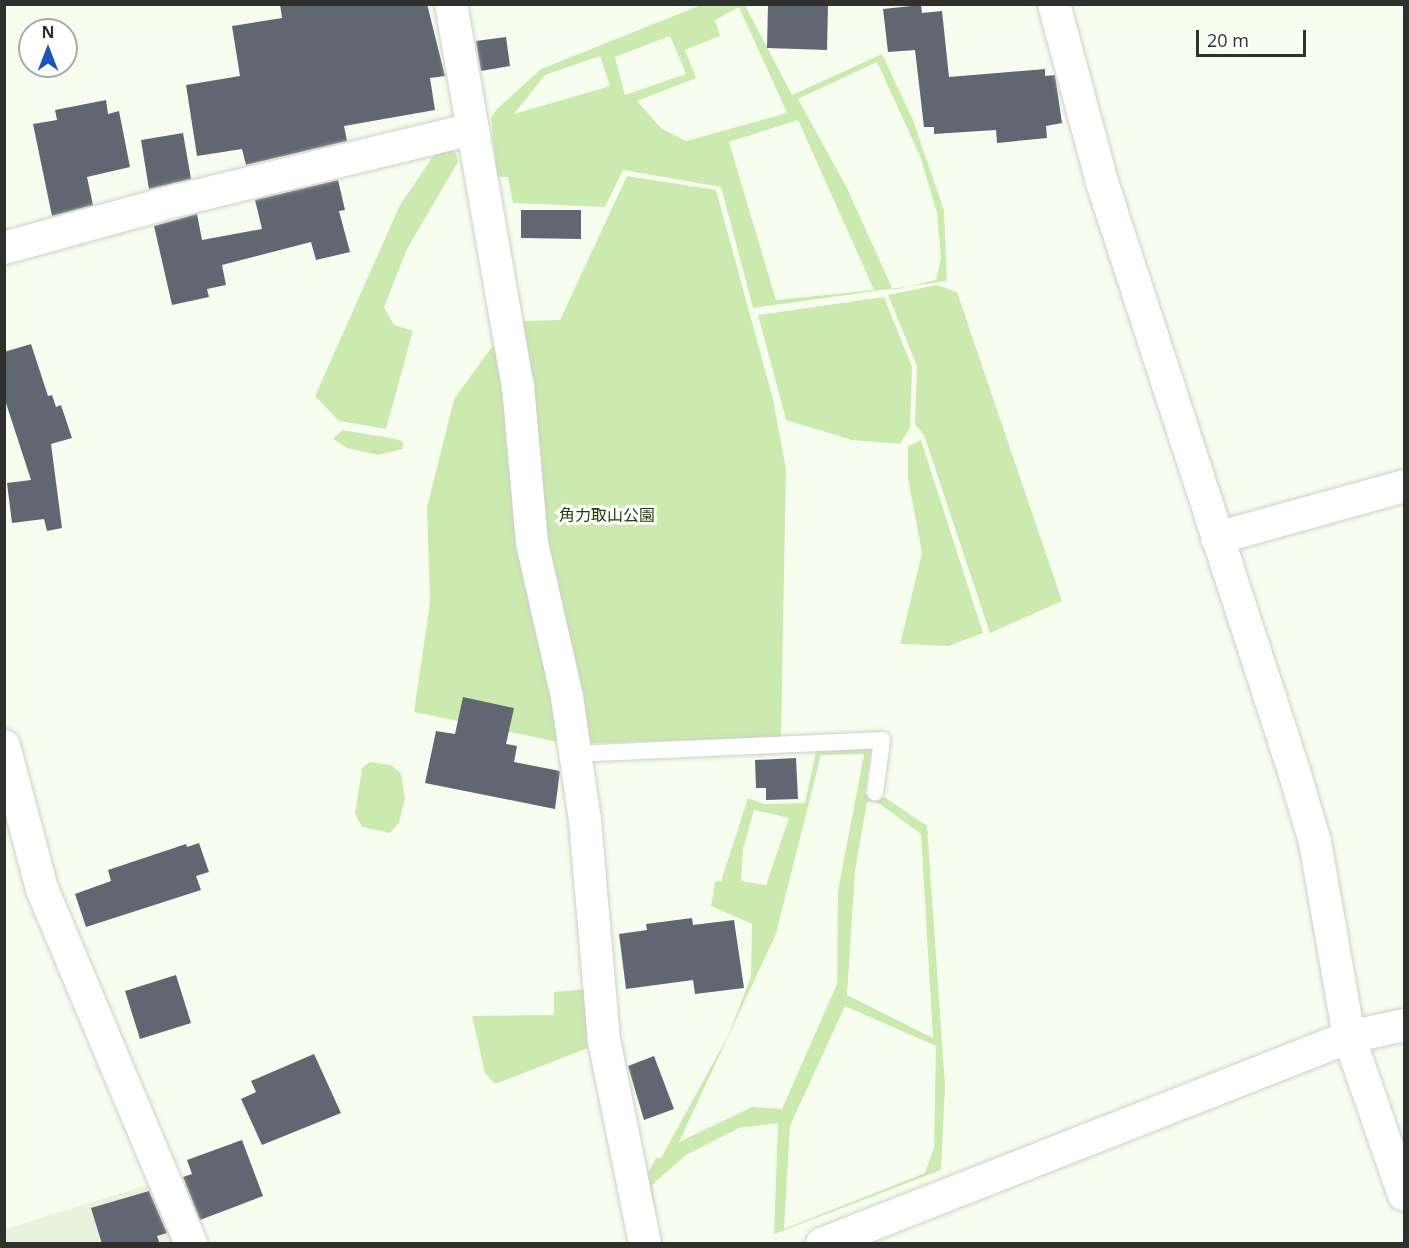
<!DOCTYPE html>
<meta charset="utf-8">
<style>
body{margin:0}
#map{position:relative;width:1409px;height:1248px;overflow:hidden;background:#f7fef0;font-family:"Open Sans","Noto Sans JP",sans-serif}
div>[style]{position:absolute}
.built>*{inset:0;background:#e8f3de}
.green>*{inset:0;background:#cbeaaf}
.building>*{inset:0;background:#616772}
.roads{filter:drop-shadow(0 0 2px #cbd2c5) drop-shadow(0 0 2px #cbd2c5)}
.lane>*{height:16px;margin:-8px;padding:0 8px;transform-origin:8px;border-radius:8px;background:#fff}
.street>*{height:32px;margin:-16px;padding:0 16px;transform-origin:16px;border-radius:16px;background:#fff}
span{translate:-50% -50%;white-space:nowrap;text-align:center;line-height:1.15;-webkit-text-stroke:6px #fff;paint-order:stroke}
.park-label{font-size:16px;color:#253c05}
.frame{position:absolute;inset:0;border:6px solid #2e312c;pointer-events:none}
.north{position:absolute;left:18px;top:18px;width:60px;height:60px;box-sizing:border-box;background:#fff;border:2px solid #abadab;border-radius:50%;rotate:0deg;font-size:16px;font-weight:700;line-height:24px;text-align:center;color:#2e312c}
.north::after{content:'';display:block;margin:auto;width:21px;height:27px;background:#1d53c0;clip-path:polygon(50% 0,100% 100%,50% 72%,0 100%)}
.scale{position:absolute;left:1196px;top:30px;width:110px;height:27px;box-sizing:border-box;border:3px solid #2e312c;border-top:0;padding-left:8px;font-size:18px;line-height:21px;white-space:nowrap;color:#2e312c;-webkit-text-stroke:4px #fff;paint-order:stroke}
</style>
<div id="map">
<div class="built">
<i style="clip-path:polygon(157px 1182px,180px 1244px,5px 1244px,5px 1229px)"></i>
</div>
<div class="green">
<i style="clip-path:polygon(evenodd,701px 5px,745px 5px,792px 95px,882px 54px,913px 120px,944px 210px,947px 281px,753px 308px,721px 187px,623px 170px,605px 207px,513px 203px,508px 177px,497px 177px,491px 117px,497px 109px,541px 69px,701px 5px,739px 7px,787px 113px,686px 141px,662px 129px,637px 101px,696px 78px,685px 50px,720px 36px,715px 20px,739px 7px,701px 5px,670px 36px,686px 74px,625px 95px,615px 57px,670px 36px,701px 5px,600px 56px,610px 86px,514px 114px,545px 75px,600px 56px,701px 5px,877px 62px,920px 156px,937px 213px,941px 258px,936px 280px,893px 290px,847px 188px,798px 99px,877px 62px,701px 5px,798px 120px,874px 290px,776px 300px,729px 142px,798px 120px)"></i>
<i style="clip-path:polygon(446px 148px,456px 153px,458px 162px,407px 249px,384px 307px,394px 325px,413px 331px,386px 429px,339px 421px,315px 396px,400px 205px,434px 155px)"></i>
<i style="clip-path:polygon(627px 176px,716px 190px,773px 399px,786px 469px,781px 737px,595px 743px,553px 741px,414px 712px,430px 602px,427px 507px,454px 399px,497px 340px,524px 321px,560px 320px)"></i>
<i style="clip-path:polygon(937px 285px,957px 292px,1062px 601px,990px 633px,924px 435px,915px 424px,917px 366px,888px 295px)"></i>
<i style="clip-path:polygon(884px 297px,912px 367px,910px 428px,900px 444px,852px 440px,786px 420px,758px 315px)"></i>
<i style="clip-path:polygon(342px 430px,396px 439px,403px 442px,403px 449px,378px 455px,347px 448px,333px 439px)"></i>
<i style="clip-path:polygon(921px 440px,983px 633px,949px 646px,900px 644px,922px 553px,908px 479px,908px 446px)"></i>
<i style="clip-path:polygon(evenodd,871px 749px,865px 794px,886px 798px,927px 826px,945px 1085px,941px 1170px,751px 1243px,774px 1234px,778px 1123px,739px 1128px,686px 1155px,652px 1185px,659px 1243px,646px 1190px,647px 1175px,656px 1158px,661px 1158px,729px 1034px,751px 976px,752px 924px,711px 906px,715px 882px,721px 881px,748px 798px,764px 804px,805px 803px,816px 751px,871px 749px,864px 754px,838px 891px,837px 984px,782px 1109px,752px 1107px,679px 1142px,776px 934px,821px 755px,864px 754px,871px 749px,867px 802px,877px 802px,921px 834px,933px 1038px,847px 995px,855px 871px,867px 802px,871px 749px,754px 810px,789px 818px,766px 885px,741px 881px,743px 849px,754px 810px,871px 749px,845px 1006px,936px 1046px,934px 1148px,925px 1173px,784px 1229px,790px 1126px,845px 1006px)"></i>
<i style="clip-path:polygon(370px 762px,391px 765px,401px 773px,405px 798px,399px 823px,390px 833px,362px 827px,355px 814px,362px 768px)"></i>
<i style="clip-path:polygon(586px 989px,588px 1048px,495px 1084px,485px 1073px,472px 1016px,554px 1015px,554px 992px)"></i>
</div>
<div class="building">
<i style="clip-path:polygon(280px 4px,427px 4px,445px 76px,430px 78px,435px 110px,344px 126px,347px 141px,246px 165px,242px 149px,197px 156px,186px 85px,240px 76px,232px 26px,282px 18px)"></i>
<i style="clip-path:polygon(768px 4px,828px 4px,827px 50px,767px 48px)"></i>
<i style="clip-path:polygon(921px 5px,922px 13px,942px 11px,949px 77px,1045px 69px,1045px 76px,1055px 75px,1062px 123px,1046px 126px,1047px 138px,997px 143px,996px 130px,934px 134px,934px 127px,924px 127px,915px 50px,888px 52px,883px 9px)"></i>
<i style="clip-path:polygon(506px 37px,510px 66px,481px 71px,476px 41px)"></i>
<i style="clip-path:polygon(106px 100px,108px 114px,119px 111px,130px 167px,87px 177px,93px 205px,52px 216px,33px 124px,57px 120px,55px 110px)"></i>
<i style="clip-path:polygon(183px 133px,191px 179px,149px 189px,141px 140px)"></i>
<i style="clip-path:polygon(338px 180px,345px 210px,339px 211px,350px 252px,316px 260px,311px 242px,222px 265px,226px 285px,207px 289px,209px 297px,172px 305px,154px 226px,197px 214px,202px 240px,262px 229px,255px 200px)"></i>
<i style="clip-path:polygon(521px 210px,581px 210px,581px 239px,521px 238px)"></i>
<i style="clip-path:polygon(31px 344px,48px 396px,52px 395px,56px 407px,61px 405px,72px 438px,51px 444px,62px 528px,47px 531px,44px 519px,12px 523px,7px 483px,31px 480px,4px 397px,4px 352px)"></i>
<i style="clip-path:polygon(463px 697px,514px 708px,506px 744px,517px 746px,514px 762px,560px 771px,555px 809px,425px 783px,436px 731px,455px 734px)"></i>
<i style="clip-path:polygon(796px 758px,798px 799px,766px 800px,766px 788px,756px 788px,755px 760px)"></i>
<i style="clip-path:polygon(199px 843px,209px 872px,196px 876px,201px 890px,86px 927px,75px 894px,111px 881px,108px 870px,186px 844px,187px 847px)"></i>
<i style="clip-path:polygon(692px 918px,693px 925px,734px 920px,744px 988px,695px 994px,693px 980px,626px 989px,619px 934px,647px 930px,646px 924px)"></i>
<i style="clip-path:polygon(176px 975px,191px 1023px,140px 1039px,125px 991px)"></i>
<i style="clip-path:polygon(314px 1054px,341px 1113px,262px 1145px,241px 1099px,256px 1092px,251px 1081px)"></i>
<i style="clip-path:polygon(654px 1056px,674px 1109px,644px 1120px,628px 1066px)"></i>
<i style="clip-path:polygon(242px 1140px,263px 1196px,200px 1220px,183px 1177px,192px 1174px,187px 1160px)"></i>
<i style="clip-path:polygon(149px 1191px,167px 1233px,157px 1236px,160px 1244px,102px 1244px,91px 1208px)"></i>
</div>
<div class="roads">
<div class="lane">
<i style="left:576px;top:754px;width:306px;rotate:-2.6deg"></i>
<i style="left:882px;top:740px;width:53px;rotate:97.5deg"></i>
</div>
<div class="street">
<i style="left:451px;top:4px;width:388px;rotate:80.1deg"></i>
<i style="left:518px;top:386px;width:158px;rotate:84.9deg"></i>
<i style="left:532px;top:543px;width:158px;rotate:77.2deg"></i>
<i style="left:567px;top:697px;width:124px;rotate:81.7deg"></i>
<i style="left:585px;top:820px;width:221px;rotate:85.1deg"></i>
<i style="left:604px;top:1040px;width:208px;rotate:78.6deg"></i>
<i style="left:1054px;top:4px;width:188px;rotate:74.9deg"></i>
<i style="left:1103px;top:185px;width:616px;rotate:71.95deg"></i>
<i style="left:1294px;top:771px;width:74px;rotate:73.5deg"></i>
<i style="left:1315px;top:842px;width:198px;rotate:80.1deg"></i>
<i style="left:1349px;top:1037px;width:167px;rotate:70.8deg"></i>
<i style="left:4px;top:248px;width:177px;rotate:-15.4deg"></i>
<i style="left:175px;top:201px;width:306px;rotate:-13.6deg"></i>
<i style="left:1217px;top:538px;width:194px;rotate:-15.5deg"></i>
<i style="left:4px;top:746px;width:148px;rotate:75.1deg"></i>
<i style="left:42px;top:889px;width:385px;rotate:67.2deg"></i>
<i style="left:822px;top:1244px;width:566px;rotate:-21.44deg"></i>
<i style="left:1349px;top:1037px;width:56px;rotate:-12.3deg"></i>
</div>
</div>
<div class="park-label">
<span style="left:607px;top:515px">角力取山公園</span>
</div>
<div class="frame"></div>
<div class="north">N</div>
<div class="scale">20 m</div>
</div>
